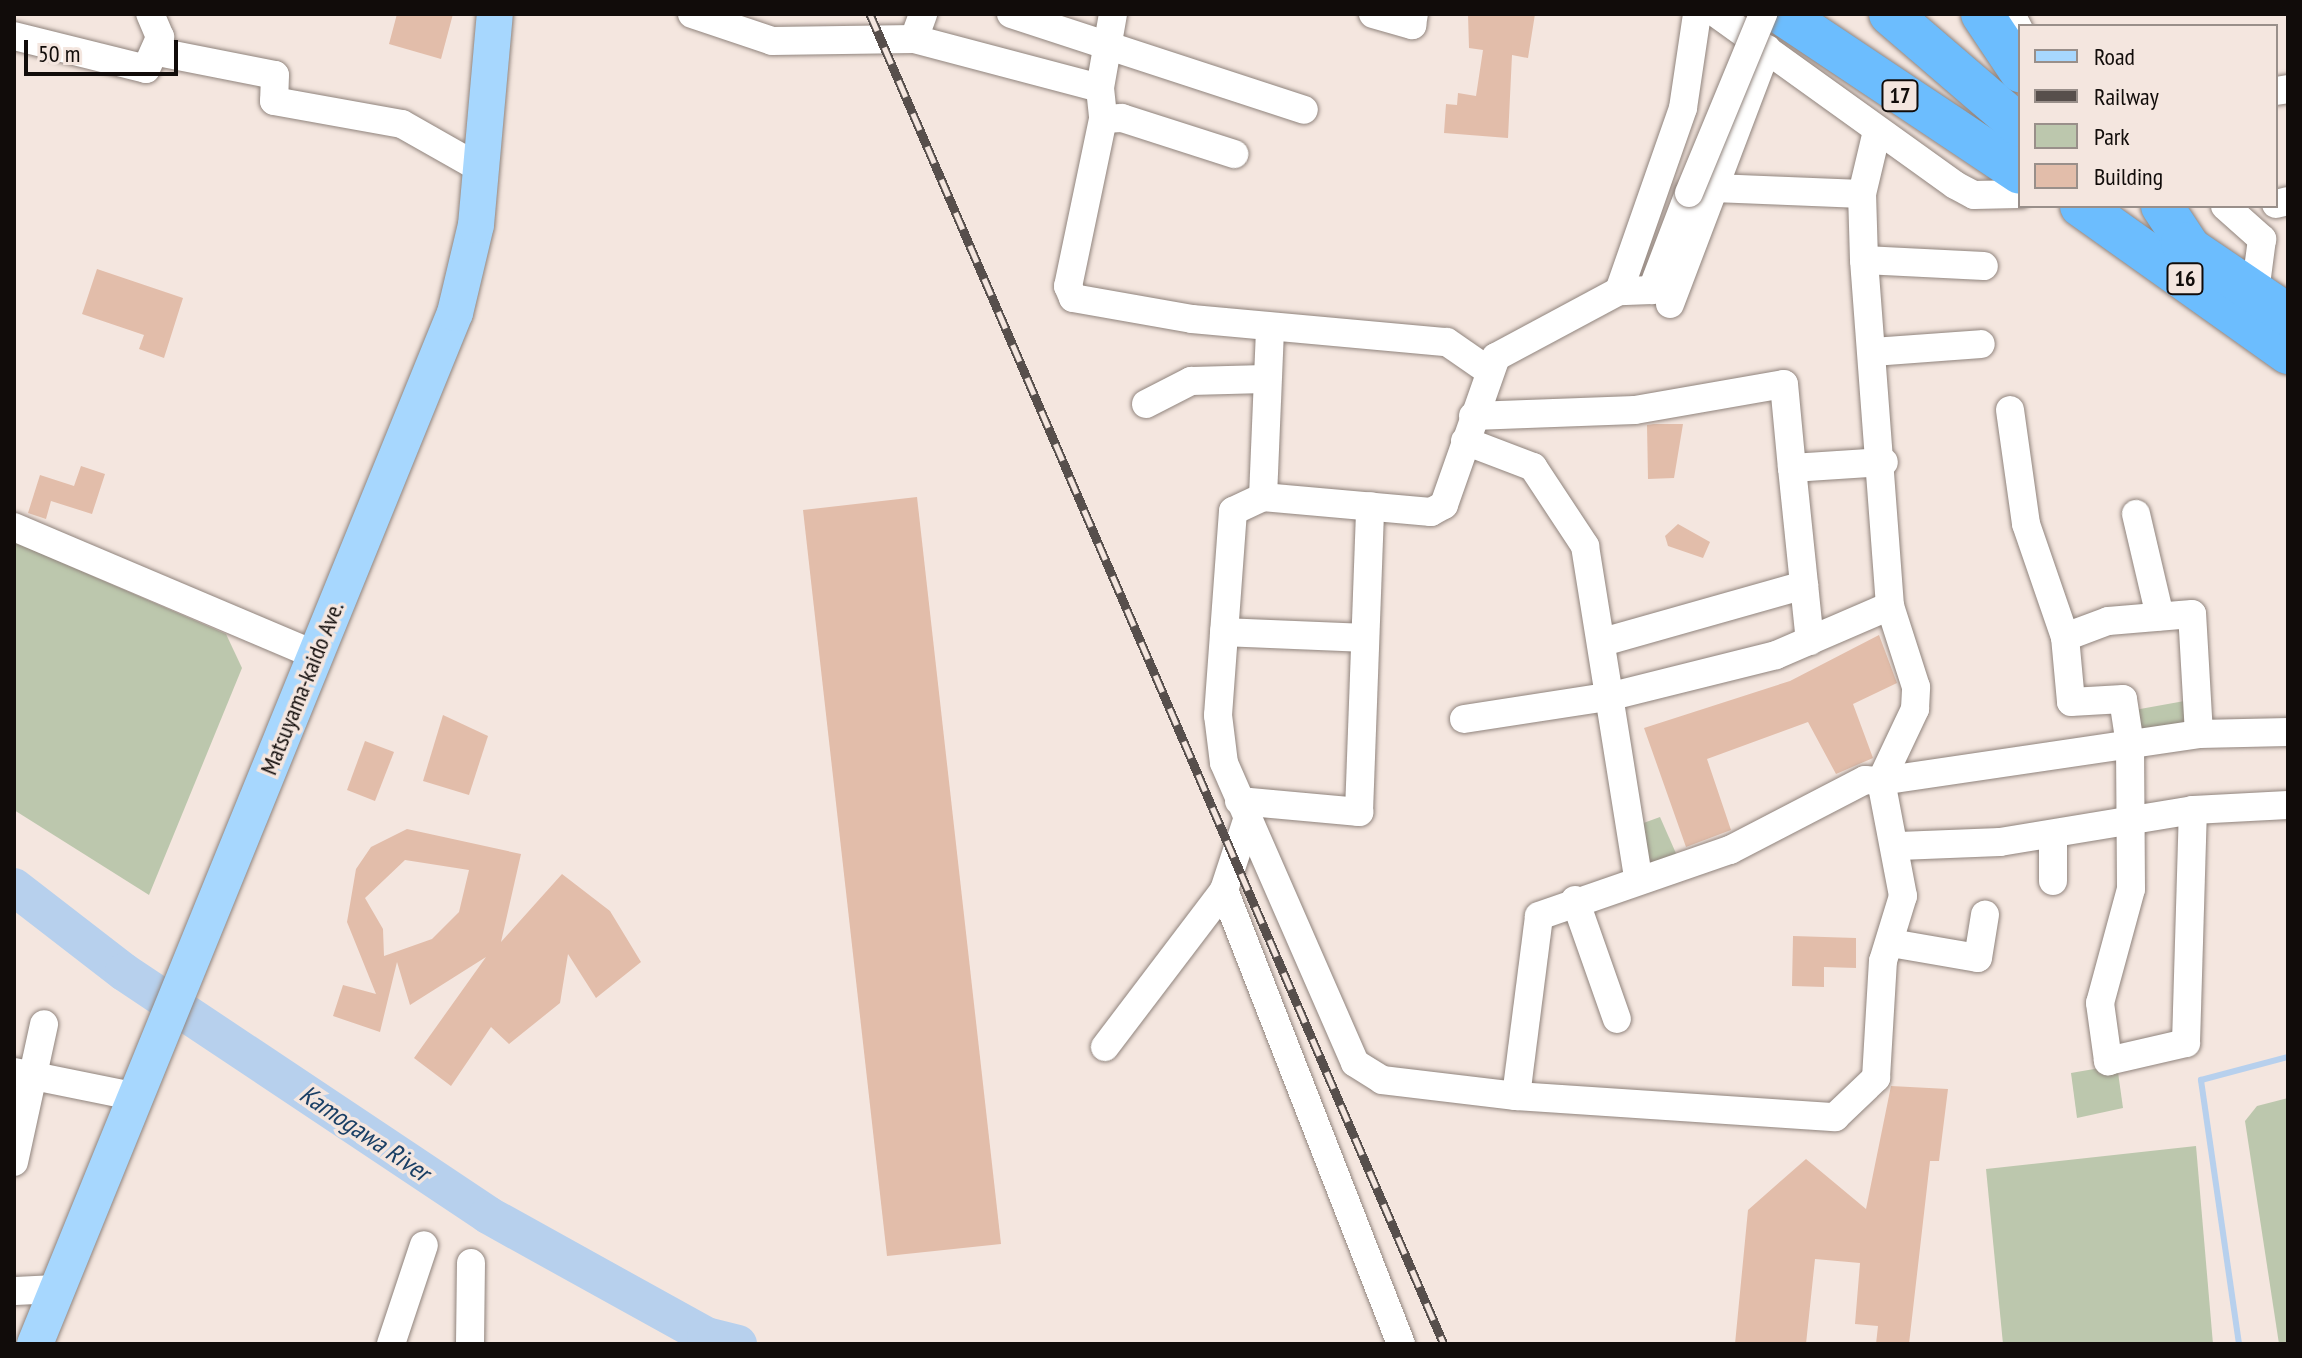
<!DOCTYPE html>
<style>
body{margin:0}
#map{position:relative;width:2302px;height:1358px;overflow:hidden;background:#f4e6df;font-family:"PT Sans Narrow",sans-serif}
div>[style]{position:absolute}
.green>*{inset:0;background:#bcc7ad}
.stream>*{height:6px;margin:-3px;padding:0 3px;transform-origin:3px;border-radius:3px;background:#b7d0ed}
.river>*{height:38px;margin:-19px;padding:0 19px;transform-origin:19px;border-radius:19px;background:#b7d0ed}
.building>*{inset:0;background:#e2bdaa}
.roads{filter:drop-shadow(0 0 2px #90847d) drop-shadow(0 0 2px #90847d)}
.minor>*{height:28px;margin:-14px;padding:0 14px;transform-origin:14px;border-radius:14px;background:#fff}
.major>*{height:36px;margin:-18px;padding:0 18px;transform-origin:18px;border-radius:18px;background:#a7d7fe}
.highway>*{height:42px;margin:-21px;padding:0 21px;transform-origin:21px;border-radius:21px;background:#6cbdfe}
.rail>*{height:9px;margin-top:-4.5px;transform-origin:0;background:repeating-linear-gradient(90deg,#f4e6df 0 18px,#574f4c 0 36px);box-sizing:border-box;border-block:2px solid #574f4c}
.bridges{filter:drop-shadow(0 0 2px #90847d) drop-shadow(0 0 2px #90847d)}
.minor-bridge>*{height:28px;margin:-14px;padding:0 14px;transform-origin:14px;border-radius:14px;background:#fff}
span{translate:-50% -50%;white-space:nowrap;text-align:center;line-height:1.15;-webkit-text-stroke:7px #f4e6df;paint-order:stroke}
.shield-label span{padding:2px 6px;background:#f4e6df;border:2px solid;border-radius:6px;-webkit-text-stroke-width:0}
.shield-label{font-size:22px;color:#110c0a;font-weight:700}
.street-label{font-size:24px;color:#110c0a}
.water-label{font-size:26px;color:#1a3f65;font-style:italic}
.frame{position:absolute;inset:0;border:16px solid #110c0a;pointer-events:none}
.legend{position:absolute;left:2018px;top:24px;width:260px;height:184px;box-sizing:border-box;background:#f4e6df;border:2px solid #998f8a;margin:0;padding:10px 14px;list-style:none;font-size:24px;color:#110c0a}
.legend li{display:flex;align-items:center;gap:16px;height:40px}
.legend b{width:40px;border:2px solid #998f8a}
.scale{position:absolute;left:24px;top:40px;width:154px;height:36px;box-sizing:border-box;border:4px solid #110c0a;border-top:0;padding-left:10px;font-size:24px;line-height:28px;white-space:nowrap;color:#110c0a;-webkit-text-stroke:6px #f4e6df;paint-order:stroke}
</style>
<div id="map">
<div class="green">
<i style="clip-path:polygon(14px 542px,226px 634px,242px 668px,149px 895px,14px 810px)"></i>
<i style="clip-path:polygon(2190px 700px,2193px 732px,2132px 739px,2129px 711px)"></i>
<i style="clip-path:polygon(1660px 817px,1678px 858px,1642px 868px,1638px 825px)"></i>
<i style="clip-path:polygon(2117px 1065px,2123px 1108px,2077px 1118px,2071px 1073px)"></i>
<i style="clip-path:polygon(2288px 1098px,2288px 1344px,2279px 1344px,2245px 1121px,2257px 1106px)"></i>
<i style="clip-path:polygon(2196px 1146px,2213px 1344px,2003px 1344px,1986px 1169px)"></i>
</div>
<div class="stream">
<i style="left:2239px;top:1344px;width:267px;rotate:-98.2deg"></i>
<i style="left:2201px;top:1080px;width:90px;rotate:-14.8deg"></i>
</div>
<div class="river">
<i style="left:14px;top:887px;width:139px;rotate:37.7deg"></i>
<i style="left:124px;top:972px;width:438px;rotate:33.7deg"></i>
<i style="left:488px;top:1215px;width:249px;rotate:29deg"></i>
<i style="left:706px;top:1336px;width:33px;rotate:14deg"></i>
</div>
<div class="building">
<i style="clip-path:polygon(397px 14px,453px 14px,441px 59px,389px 44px)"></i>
<i style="clip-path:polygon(1468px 14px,1535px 14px,1528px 58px,1512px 55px,1508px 138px,1444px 133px,1446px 104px,1457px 105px,1458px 93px,1476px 96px,1483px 50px,1469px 48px)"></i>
<i style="clip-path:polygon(97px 269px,183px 298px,164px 358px,139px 349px,144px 335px,82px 314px)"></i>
<i style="clip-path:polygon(1654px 424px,1683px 424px,1674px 478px,1648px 479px,1647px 425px)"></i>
<i style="clip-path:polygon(81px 466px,105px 474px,92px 514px,51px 501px,46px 519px,28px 513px,40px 475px,74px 486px)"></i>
<i style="clip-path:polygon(917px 497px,1001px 1244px,887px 1256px,803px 510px)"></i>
<i style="clip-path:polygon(1678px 524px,1710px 542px,1703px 558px,1668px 546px,1665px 536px)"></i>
<i style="clip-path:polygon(1879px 635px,1897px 683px,1853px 704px,1873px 758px,1836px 774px,1808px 722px,1707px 759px,1731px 830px,1686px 847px,1644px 728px,1790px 681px)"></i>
<i style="clip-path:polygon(443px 715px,488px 736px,469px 795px,423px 781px)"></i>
<i style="clip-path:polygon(365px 741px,394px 752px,375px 801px,347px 790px)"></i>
<i style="clip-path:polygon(evenodd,407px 829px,521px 854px,501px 942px,562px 874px,610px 911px,641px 962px,596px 998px,568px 954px,560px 1003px,509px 1044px,491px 1027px,451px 1086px,414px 1058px,486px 957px,410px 1005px,397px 962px,380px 1032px,333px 1016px,343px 985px,376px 994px,347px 922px,356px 869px,371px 847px,407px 829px,405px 860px,469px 870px,459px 912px,432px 939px,384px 956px,383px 929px,365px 898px,405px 860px)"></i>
<i style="clip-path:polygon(1793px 936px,1856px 938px,1856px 968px,1824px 967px,1824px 987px,1792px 986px)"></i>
<i style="clip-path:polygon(1891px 1086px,1948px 1089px,1939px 1161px,1930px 1161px,1909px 1344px,1876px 1344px,1878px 1326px,1855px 1324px,1860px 1263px,1815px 1259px,1806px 1344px,1735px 1344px,1748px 1210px,1806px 1159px,1866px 1209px)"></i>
</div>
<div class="roads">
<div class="minor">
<i style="left:692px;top:14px;width:84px;rotate:18.6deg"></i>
<i style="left:772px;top:41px;width:142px;rotate:-0.8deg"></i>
<i style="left:914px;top:39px;width:192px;rotate:14.8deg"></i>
<i style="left:1011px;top:14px;width:308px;rotate:18.1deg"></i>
<i style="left:1113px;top:14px;width:75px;rotate:100deg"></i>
<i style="left:1100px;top:88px;width:31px;rotate:84deg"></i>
<i style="left:1103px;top:119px;width:171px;rotate:101.8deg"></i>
<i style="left:1068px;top:286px;width:13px;rotate:67deg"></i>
<i style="left:1073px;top:298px;width:121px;rotate:10deg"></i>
<i style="left:1192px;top:319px;width:256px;rotate:5.2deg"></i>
<i style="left:1447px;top:342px;width:51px;rotate:34.6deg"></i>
<i style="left:1373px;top:14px;width:41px;rotate:15.8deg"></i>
<i style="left:1412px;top:25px;width:11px;rotate:-80deg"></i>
<i style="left:1717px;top:14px;width:293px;rotate:35.7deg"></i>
<i style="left:1955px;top:185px;width:21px;rotate:28deg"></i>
<i style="left:1974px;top:195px;width:46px;rotate:-1.2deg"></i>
<i style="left:2011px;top:14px;width:20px;rotate:63deg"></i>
<i style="left:14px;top:36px;width:136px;rotate:14deg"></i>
<i style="left:146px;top:69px;width:35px;rotate:-66deg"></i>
<i style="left:160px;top:37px;width:25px;rotate:-113deg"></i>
<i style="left:914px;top:39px;width:27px;rotate:-70deg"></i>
<i style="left:158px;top:52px;width:119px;rotate:11.1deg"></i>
<i style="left:275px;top:75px;width:26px;rotate:92deg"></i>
<i style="left:274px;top:101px;width:130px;rotate:10.2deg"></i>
<i style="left:402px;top:124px;width:93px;rotate:29.6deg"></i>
<i style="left:2276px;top:91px;width:12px;rotate:-9deg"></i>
<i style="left:1103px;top:119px;width:19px;rotate:-3deg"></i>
<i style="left:1122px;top:118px;width:118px;rotate:17.8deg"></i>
<i style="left:1714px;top:188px;width:148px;rotate:2.3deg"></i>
<i style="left:1689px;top:193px;width:104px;rotate:110.9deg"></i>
<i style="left:1652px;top:290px;width:33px;rotate:178deg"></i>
<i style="left:1619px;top:291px;width:140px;rotate:151.8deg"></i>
<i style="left:1496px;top:357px;width:157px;rotate:109.4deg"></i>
<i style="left:1444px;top:505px;width:15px;rotate:152deg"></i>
<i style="left:1431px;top:512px;width:169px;rotate:-174.9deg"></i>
<i style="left:1263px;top:497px;width:33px;rotate:155deg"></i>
<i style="left:1233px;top:511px;width:205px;rotate:94.2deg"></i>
<i style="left:1218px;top:715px;width:48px;rotate:82.9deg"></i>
<i style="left:1224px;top:763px;width:327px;rotate:66.4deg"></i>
<i style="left:1355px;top:1063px;width:32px;rotate:32deg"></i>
<i style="left:1382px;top:1080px;width:135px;rotate:6.8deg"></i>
<i style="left:1516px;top:1096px;width:320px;rotate:3.8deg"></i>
<i style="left:1835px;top:1117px;width:57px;rotate:-43.6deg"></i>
<i style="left:1876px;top:1078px;width:117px;rotate:-86.6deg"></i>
<i style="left:1883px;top:961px;width:68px;rotate:-72.9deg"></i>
<i style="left:1903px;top:896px;width:117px;rotate:-100.8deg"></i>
<i style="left:1881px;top:781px;width:321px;rotate:-8.4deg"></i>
<i style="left:2199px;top:734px;width:89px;rotate:-1.3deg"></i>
<i style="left:2276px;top:204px;width:12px;rotate:-14deg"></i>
<i style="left:2225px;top:206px;width:50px;rotate:41.7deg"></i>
<i style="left:2262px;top:239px;width:53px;rotate:97.5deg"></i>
<i style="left:1864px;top:260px;width:120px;rotate:2.9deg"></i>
<i style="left:1619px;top:291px;width:194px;rotate:-70.7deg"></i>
<i style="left:1683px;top:108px;width:95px;rotate:-81.5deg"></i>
<i style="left:1670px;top:304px;width:273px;rotate:-69.2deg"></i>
<i style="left:1873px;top:352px;width:108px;rotate:-4.2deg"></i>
<i style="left:1146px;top:404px;width:51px;rotate:-27.1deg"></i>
<i style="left:1191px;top:381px;width:74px;rotate:-1.5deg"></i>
<i style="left:2010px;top:410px;width:115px;rotate:82deg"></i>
<i style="left:2026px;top:524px;width:120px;rotate:71deg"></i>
<i style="left:1473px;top:416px;width:162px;rotate:-2.1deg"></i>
<i style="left:1635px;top:410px;width:151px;rotate:-9.9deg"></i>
<i style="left:1784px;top:384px;width:84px;rotate:84.6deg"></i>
<i style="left:1792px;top:468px;width:92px;rotate:-3.7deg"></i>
<i style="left:1465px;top:441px;width:73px;rotate:20.9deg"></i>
<i style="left:1533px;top:467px;width:95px;rotate:56.6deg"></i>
<i style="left:1585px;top:546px;width:335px;rotate:80.9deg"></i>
<i style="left:1792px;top:468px;width:174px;rotate:84.1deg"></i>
<i style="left:1263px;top:497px;width:170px;rotate:-87.6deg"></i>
<i style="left:2136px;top:514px;width:105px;rotate:76.8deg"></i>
<i style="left:14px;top:527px;width:327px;rotate:23deg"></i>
<i style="left:1224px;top:632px;width:141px;rotate:2.4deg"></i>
<i style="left:1603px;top:642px;width:209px;rotate:-15.8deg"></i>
<i style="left:1464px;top:719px;width:150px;rotate:-8.8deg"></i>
<i style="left:1612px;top:696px;width:169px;rotate:-14deg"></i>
<i style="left:1776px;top:655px;width:124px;rotate:-23.3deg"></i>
<i style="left:2199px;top:734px;width:120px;rotate:-93.3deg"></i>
<i style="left:2192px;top:614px;width:84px;rotate:175.2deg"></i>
<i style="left:2108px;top:621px;width:46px;rotate:159.6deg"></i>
<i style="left:2065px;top:637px;width:65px;rotate:84.7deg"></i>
<i style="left:2071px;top:702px;width:52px;rotate:-3.3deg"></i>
<i style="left:2123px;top:699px;width:47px;rotate:81.3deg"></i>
<i style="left:2130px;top:745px;width:144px;rotate:89.6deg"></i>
<i style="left:2131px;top:889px;width:118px;rotate:105.2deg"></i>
<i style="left:2100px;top:1003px;width:59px;rotate:82.1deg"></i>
<i style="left:2108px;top:1061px;width:80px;rotate:-13deg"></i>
<i style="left:2186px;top:1043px;width:233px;rotate:-88.3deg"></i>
<i style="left:2193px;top:810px;width:95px;rotate:-3deg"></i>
<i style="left:1239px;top:801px;width:121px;rotate:5.2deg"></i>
<i style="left:1359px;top:812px;width:306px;rotate:-87.9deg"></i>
<i style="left:1247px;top:820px;width:74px;rotate:108.2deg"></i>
<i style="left:1224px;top:890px;width:487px;rotate:68.7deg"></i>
<i style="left:2053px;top:834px;width:47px;rotate:90deg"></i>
<i style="left:1899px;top:846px;width:101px;rotate:-2.3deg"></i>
<i style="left:2000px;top:842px;width:196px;rotate:-9.4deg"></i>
<i style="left:1575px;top:900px;width:126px;rotate:70.6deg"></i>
<i style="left:1891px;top:943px;width:88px;rotate:9.8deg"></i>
<i style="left:1978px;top:958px;width:44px;rotate:-80.8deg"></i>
<i style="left:1105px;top:1047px;width:197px;rotate:-52.8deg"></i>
<i style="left:14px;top:1072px;width:126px;rotate:11.4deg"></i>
<i style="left:1516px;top:1096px;width:181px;rotate:-82.7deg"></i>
<i style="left:1539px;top:916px;width:202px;rotate:-19.1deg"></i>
<i style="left:1730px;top:850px;width:152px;rotate:-27.4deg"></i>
<i style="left:1865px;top:780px;width:16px;rotate:4deg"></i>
<i style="left:1881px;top:781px;width:80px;rotate:-64.7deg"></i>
<i style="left:1915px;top:709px;width:22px;rotate:-87deg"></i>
<i style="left:1916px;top:687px;width:85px;rotate:-107.8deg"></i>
<i style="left:1890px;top:606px;width:347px;rotate:-94.3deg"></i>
<i style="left:1864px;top:260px;width:66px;rotate:-91.7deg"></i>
<i style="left:1862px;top:194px;width:65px;rotate:-76.6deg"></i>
<i style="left:14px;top:1162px;width:141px;rotate:-77.7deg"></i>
<i style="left:14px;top:1291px;width:43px;rotate:-2.7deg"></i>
<i style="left:391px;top:1344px;width:104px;rotate:-71.6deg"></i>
<i style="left:470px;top:1344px;width:81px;rotate:-89.3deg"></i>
</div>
<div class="major">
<i style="left:35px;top:1344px;width:1113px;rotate:-67.84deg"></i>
<i style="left:455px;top:313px;width:90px;rotate:-76.6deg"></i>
<i style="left:476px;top:225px;width:212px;rotate:-84.9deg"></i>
</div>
<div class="highway">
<i style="left:1782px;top:14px;width:286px;rotate:33.7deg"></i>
<i style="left:1890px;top:14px;width:172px;rotate:40.7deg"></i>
<i style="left:1982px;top:14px;width:69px;rotate:56.3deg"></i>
<i style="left:2081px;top:206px;width:254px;rotate:35.4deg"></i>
<i style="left:2162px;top:206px;width:53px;rotate:56.6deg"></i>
<i style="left:2182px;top:243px;width:128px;rotate:34.2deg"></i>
</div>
</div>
<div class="rail">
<i style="left:870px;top:14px;width:1449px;rotate:66.66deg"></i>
</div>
<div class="bridges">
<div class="minor-bridge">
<i style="left:1689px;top:193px;width:194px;rotate:-67.5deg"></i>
</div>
</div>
<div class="shield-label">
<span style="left:1900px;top:96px">17</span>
<span style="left:2185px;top:279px">16</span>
</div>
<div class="street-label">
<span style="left:302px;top:688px;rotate:-68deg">Matsuyama-kaido Ave.</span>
</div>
<div class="water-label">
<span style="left:365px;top:1133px;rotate:34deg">Kamogawa River</span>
</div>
<div class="frame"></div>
<ul class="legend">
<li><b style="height:10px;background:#a7d7fe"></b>Road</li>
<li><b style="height:10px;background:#574f4c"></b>Railway</li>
<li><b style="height:22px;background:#bcc7ad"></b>Park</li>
<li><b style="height:22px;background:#e2bdaa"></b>Building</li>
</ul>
<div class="scale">50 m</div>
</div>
